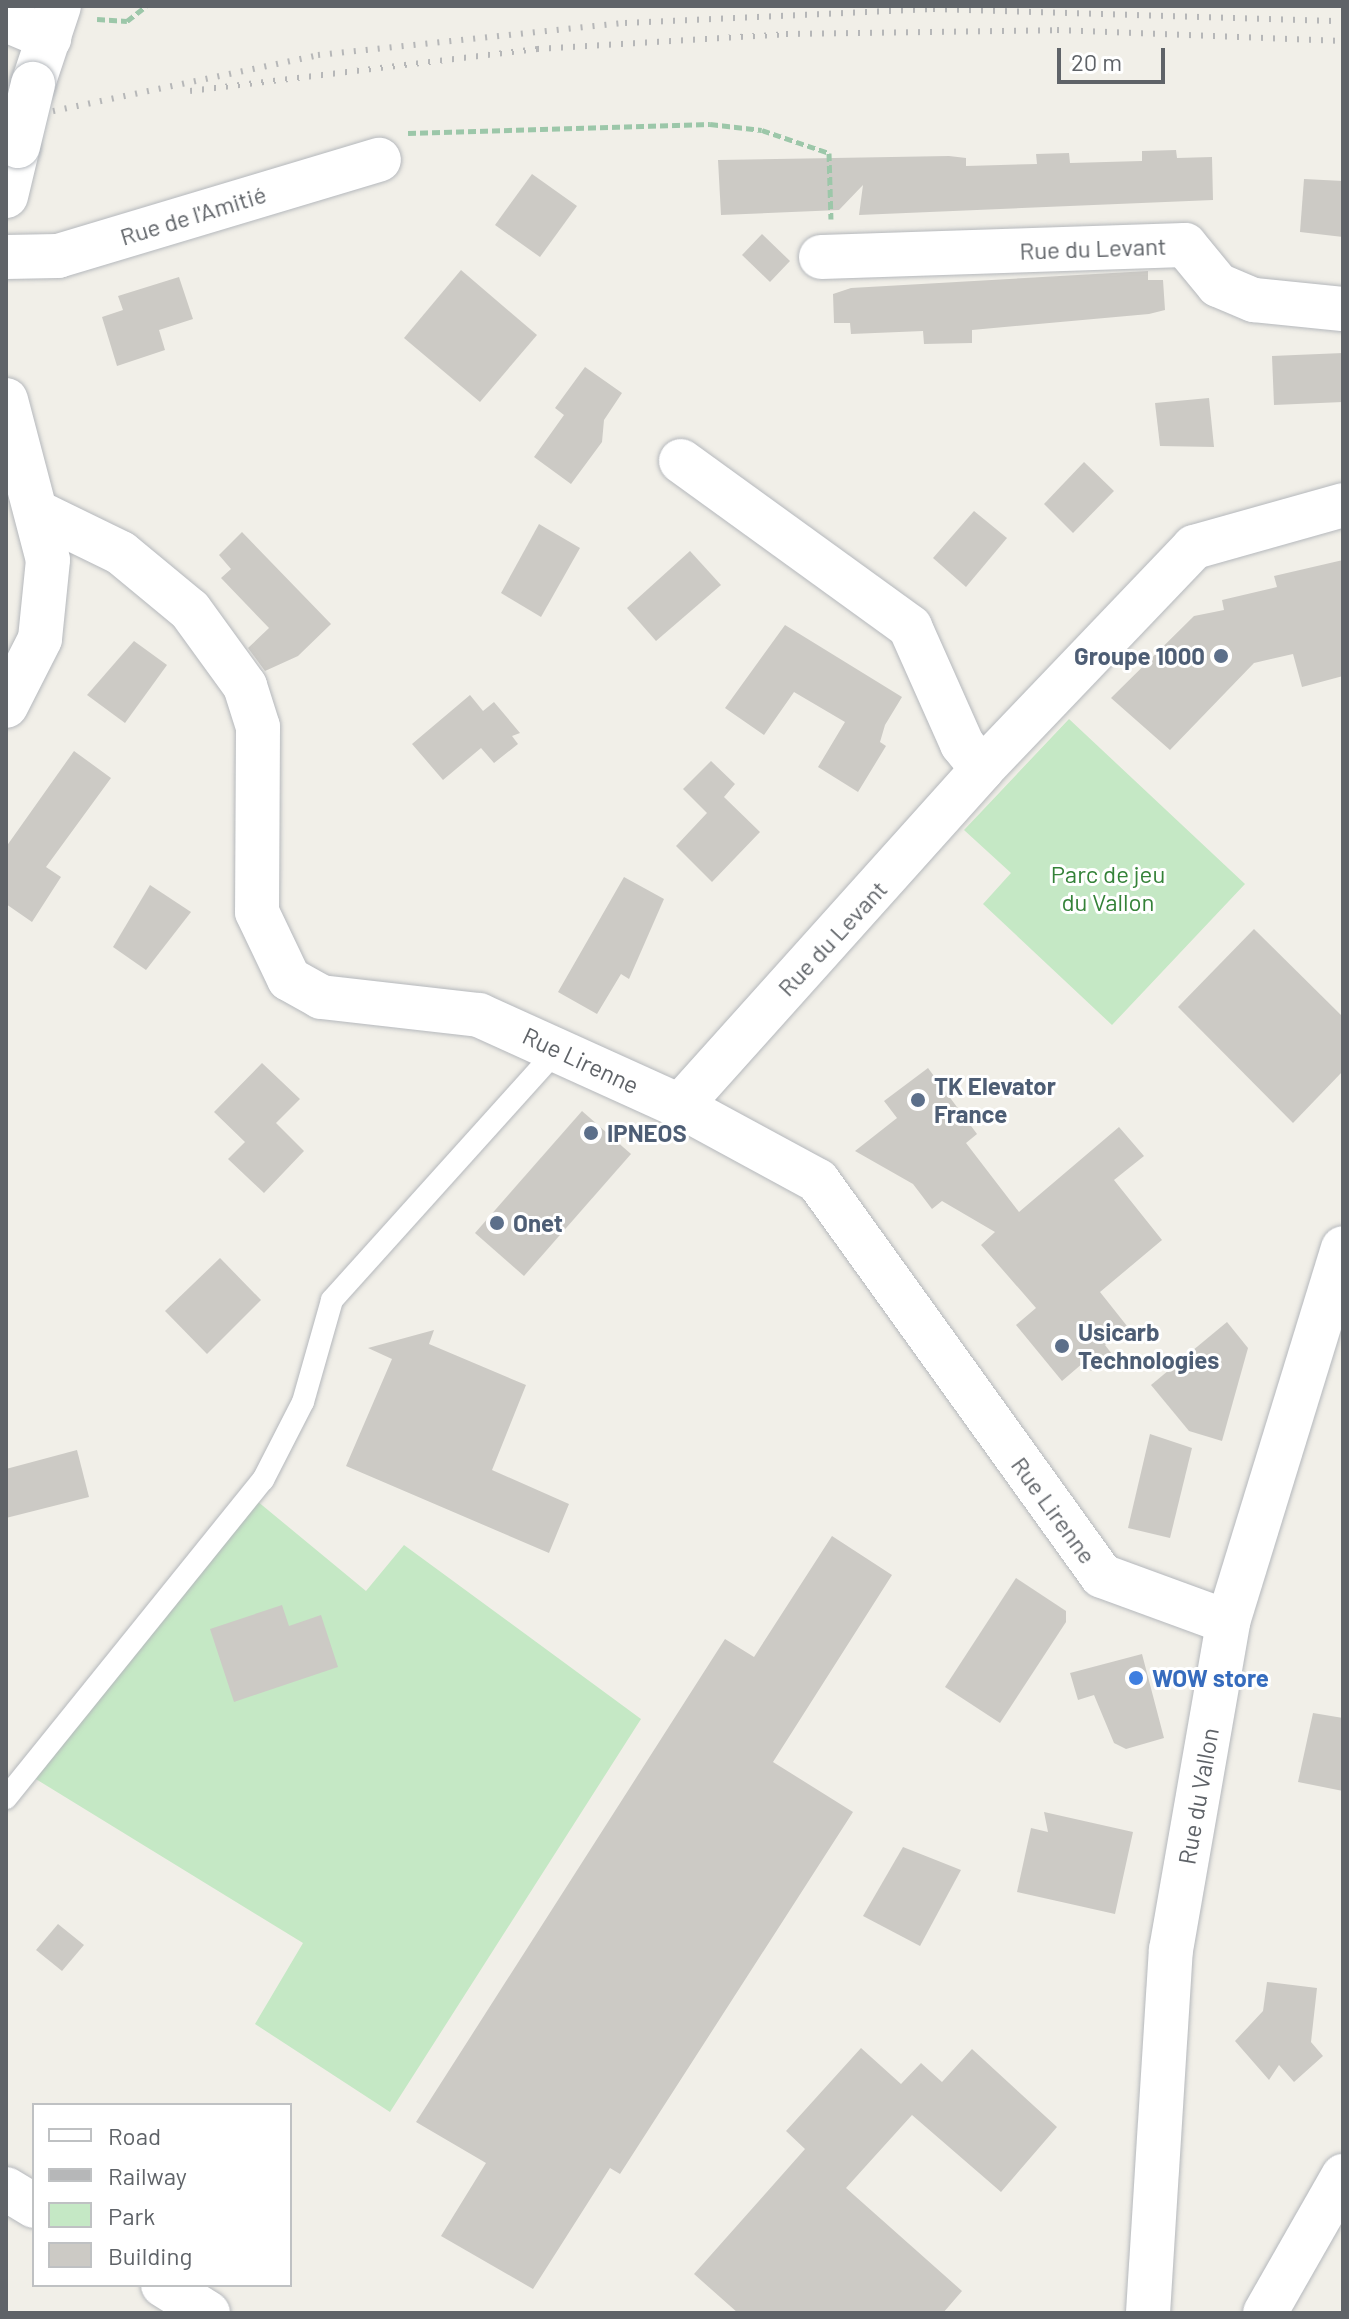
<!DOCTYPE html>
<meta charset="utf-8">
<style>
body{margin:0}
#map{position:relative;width:1349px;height:2319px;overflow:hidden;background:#f1efe8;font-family:Barlow,sans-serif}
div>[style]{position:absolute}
.green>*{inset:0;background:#c5e8c5}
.building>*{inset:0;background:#cccac5}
.path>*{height:5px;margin-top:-2.5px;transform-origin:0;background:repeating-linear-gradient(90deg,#9cc7a9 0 8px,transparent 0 12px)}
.roads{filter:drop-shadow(0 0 2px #b5b8bc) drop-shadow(0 0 2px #b5b8bc)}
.lane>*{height:22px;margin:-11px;padding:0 11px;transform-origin:11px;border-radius:11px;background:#fff}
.street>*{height:44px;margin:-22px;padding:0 22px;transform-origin:22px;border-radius:22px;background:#fff}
.secondary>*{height:44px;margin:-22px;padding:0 22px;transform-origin:22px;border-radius:22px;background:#fff}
.rail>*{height:6px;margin-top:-3px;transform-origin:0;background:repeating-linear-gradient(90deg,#b6b7b8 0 2px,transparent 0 12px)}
.bridges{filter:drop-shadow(0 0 2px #b6babf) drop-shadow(0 0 2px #b6babf)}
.secondary-bridge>*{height:44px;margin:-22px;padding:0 22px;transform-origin:22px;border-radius:22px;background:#fff}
.dots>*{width:22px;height:22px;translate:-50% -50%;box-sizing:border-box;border:4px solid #fff;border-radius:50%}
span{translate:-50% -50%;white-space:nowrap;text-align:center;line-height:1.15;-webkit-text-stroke:6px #fff;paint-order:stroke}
.street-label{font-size:24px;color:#5f6368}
.service-label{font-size:24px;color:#4e5e75;font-weight:700}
.right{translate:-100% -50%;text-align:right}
.left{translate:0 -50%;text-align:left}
.park-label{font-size:24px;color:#348238}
.shop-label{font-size:24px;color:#366cbe;font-weight:700}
.frame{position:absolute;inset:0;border:8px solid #5f6368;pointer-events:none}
.legend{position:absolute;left:32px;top:2103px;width:260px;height:184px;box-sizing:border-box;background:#fff;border:2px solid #bfc1c3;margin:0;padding:10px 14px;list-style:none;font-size:24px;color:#5f6368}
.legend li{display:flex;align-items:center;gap:16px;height:40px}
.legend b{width:40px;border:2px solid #bfc1c3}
.scale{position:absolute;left:1057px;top:48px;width:108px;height:36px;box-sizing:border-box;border:4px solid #5f6368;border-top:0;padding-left:10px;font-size:24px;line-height:28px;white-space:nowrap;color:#5f6368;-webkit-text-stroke:6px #fff;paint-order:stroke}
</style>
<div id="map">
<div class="green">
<i style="clip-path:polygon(1069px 719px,1245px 884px,1112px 1025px,983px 904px,1011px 873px,964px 830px)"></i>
<i style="clip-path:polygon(251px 1496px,366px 1591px,404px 1545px,641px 1719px,390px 2112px,255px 2024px,303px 1943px,26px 1773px)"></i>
</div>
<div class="building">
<i style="clip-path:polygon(1176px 150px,1177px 158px,1212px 157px,1213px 200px,859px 215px,863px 185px,839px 210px,721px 215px,718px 160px,949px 156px,966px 158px,966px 166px,1037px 164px,1036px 154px,1069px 153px,1070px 163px,1142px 161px,1142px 151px)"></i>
<i style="clip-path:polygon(532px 174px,577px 206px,540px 257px,495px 225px)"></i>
<i style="clip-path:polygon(1304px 179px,1343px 181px,1343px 237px,1300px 232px)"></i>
<i style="clip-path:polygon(762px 234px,790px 261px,770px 282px,742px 255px)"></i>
<i style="clip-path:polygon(461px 270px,537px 335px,480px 402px,404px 338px)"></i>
<i style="clip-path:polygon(1148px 271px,1148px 280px,1163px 280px,1165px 310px,1149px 314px,972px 330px,972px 343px,924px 344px,923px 331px,851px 334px,850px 323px,834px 323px,833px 294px,851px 288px)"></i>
<i style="clip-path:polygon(179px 277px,193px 319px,159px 330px,165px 350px,117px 366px,102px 317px,123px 310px,118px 296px)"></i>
<i style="clip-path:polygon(1343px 353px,1343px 402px,1274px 405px,1272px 356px)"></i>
<i style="clip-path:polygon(585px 367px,622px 393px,604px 420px,602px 442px,571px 484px,534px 457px,564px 415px,555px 408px)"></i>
<i style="clip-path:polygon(1209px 398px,1214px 447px,1160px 446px,1155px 403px)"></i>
<i style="clip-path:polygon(1084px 462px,1114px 491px,1073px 533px,1044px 504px)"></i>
<i style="clip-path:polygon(974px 511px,1007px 538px,966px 587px,933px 558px)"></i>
<i style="clip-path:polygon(539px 524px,580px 548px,541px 617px,501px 593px)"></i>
<i style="clip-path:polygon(242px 532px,331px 624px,298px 656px,265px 671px,248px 648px,269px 628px,221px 578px,231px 569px,219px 555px)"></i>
<i style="clip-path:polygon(690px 551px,721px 585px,656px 641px,627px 608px)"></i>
<i style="clip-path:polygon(1343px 560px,1343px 676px,1302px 687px,1293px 654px,1254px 663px,1170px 750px,1111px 698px,1194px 616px,1224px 610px,1222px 600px,1277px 587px,1274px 576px)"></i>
<i style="clip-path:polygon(785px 625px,902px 697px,885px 725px,880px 742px,886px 746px,858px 792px,818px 767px,845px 722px,794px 692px,764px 735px,725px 708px)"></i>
<i style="clip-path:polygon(134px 641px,167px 665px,125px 723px,87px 695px)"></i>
<i style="clip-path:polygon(470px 695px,483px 711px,494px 702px,520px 733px,512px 736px,518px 744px,494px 763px,481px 748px,443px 780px,412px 744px)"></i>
<i style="clip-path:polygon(74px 751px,111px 778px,46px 867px,61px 877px,32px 922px,6px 904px,6px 847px)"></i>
<i style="clip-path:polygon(711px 761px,735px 784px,724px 797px,760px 832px,712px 882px,676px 846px,707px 813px,683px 789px)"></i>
<i style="clip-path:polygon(624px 877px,664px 899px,629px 979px,621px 974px,597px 1014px,558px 992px)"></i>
<i style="clip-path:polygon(150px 885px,191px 912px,146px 970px,113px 947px)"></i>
<i style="clip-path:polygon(1254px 929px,1343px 1017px,1343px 1071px,1293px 1123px,1178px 1007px)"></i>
<i style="clip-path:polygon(262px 1063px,300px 1099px,276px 1123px,304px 1151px,264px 1193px,228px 1159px,245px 1142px,214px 1112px)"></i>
<i style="clip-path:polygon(928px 1068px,977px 1134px,966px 1143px,1019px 1212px,1119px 1127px,1144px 1156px,1114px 1180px,1162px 1240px,1100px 1292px,1127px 1326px,1105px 1345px,1112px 1354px,1091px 1371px,1083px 1363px,1062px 1381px,1016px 1325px,1036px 1308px,981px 1245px,995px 1232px,942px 1201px,932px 1209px,913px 1184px,855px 1151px,897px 1118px,884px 1101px)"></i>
<i style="clip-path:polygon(582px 1111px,631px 1154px,524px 1276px,475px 1233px)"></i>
<i style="clip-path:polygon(220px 1258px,261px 1300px,207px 1354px,165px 1311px)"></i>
<i style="clip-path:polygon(1227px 1322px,1248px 1348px,1222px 1441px,1189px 1431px,1151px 1385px)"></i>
<i style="clip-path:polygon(434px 1330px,429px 1344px,526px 1385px,492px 1470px,569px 1504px,549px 1553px,346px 1466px,392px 1359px,368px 1348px)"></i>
<i style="clip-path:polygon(1150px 1434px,1192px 1448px,1170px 1538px,1128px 1528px)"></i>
<i style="clip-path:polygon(77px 1450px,89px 1497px,6px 1518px,6px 1469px)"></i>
<i style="clip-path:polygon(832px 1536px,892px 1575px,773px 1762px,853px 1812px,620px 2174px,610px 2168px,533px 2289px,441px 2236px,486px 2163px,416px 2122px,725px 1639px,754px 1657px)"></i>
<i style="clip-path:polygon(1016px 1578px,1066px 1611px,1066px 1622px,1000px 1723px,945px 1687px)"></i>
<i style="clip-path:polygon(282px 1605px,289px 1626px,321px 1615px,338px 1667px,234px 1702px,210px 1629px)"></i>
<i style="clip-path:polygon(1142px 1654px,1164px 1738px,1126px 1749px,1114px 1743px,1094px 1695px,1078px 1700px,1070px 1673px)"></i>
<i style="clip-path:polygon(1313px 1713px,1343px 1718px,1343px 1791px,1298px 1782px)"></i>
<i style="clip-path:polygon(1044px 1812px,1133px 1832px,1115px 1914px,1017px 1892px,1031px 1828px,1048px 1832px)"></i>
<i style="clip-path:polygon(903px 1847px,961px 1870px,920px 1946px,863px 1916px)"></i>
<i style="clip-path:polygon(58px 1924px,84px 1945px,62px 1971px,36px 1950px)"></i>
<i style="clip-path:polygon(1267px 1982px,1317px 1988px,1311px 2042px,1323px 2056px,1294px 2082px,1279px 2065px,1269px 2080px,1235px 2041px,1263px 2011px)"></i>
<i style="clip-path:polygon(861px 2048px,901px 2084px,921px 2063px,942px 2082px,972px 2049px,1057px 2127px,1001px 2192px,912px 2115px,846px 2188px,962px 2291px,943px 2313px,738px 2313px,694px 2274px,805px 2149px,786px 2131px)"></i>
</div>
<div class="path">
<i style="left:97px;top:19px;width:30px;rotate:4deg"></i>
<i style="left:127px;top:21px;width:24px;rotate:-38deg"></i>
<i style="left:408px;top:133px;width:302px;rotate:-1.7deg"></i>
<i style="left:710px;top:124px;width:52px;rotate:6.6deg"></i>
<i style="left:762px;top:130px;width:71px;rotate:18.9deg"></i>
<i style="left:829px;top:153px;width:66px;rotate:88.3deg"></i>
</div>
<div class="roads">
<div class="lane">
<i style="left:6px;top:1798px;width:409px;rotate:-51.1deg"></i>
<i style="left:263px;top:1480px;width:88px;rotate:-62.9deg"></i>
<i style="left:303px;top:1402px;width:106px;rotate:-74.1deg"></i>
<i style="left:332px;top:1300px;width:339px;rotate:-48deg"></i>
</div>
<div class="street">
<i style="left:6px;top:20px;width:47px;rotate:22.7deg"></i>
<i style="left:6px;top:257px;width:52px;rotate:-1.1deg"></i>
<i style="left:58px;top:256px;width:335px;rotate:-16.7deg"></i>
<i style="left:821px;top:257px;width:364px;rotate:-1.9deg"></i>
<i style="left:1185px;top:245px;width:52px;rotate:50.5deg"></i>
<i style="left:1218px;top:285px;width:39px;rotate:23deg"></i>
<i style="left:1254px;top:300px;width:89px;rotate:5.8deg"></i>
<i style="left:681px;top:461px;width:283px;rotate:35.9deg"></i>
<i style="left:910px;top:627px;width:128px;rotate:66deg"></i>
<i style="left:962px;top:744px;width:32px;rotate:51deg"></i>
<i style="left:37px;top:512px;width:93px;rotate:26deg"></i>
<i style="left:121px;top:553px;width:89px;rotate:39.6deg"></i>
<i style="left:190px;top:610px;width:94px;rotate:54.1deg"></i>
<i style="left:245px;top:686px;width:43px;rotate:72.4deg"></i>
<i style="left:258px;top:727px;width:185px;rotate:90.3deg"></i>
<i style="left:257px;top:912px;width:74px;rotate:64.5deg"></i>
<i style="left:289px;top:979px;width:37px;rotate:29deg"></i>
<i style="left:321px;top:997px;width:159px;rotate:6.5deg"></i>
<i style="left:479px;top:1015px;width:221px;rotate:24.4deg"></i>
<i style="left:680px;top:1106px;width:157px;rotate:28.5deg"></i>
<i style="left:818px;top:1181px;width:486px;rotate:54.3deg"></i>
<i style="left:1102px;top:1576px;width:134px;rotate:20.1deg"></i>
<i style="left:680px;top:1106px;width:453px;rotate:-48.1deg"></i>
<i style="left:982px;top:769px;width:307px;rotate:-46.3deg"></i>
<i style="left:1194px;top:547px;width:155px;rotate:-15.7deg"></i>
<i style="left:6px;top:2189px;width:33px;rotate:31deg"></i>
<i style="left:163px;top:2285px;width:53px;rotate:31.9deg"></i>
<i style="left:1148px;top:2313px;width:364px;rotate:-86.4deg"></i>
<i style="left:1171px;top:1950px;width:333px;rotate:-80.1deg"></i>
<i style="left:1228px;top:1622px;width:391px;rotate:-72.9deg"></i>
<i style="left:1265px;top:2313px;width:158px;rotate:-60.3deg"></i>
</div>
<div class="secondary">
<i style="left:33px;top:84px;width:82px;rotate:-71.6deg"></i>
<i style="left:6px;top:196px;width:51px;rotate:-76.5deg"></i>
<i style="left:6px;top:400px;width:165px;rotate:75.3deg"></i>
<i style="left:48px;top:560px;width:79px;rotate:95.8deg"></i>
<i style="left:40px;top:639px;width:75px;rotate:116.9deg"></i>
</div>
</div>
<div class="rail">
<i style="left:190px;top:91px;width:350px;rotate:-6.9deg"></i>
<i style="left:537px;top:49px;width:249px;rotate:-3.4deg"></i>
<i style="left:786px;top:34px;width:271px;rotate:-0.8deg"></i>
<i style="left:1057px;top:30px;width:286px;rotate:2.2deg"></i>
<i style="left:6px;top:121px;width:319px;rotate:-11.9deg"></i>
<i style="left:318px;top:55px;width:309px;rotate:-6deg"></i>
<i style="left:625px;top:23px;width:308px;rotate:-2.6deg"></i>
<i style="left:933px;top:9px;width:410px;rotate:1.7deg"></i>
</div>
<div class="bridges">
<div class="secondary-bridge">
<i style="left:18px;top:146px;width:64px;rotate:-76.4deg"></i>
</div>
</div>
<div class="dots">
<i style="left:1221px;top:656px;background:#5c6f8a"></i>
<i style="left:918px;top:1100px;background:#5c6f8a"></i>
<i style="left:591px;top:1133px;background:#5c6f8a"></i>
<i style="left:497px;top:1223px;background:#5c6f8a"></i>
<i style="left:1062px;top:1346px;background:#5c6f8a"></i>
<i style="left:1136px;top:1678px;background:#3f7fe0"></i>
</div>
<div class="street-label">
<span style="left:193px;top:215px;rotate:-17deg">Rue de l'Amitié</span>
<span style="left:1093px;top:248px;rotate:-2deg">Rue du Levant</span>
<span style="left:832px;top:938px;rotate:-47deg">Rue du Levant</span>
<span style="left:581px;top:1060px;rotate:25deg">Rue Lirenne</span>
<span style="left:1054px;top:1510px;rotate:54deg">Rue Lirenne</span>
<span style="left:1198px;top:1796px;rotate:-80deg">Rue du Vallon</span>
</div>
<div class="service-label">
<span class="right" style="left:1205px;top:656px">Groupe 1000</span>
<span class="left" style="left:934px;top:1100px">TK Elevator<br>France</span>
<span class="left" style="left:607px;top:1133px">IPNEOS</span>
<span class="left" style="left:513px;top:1223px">Onet</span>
<span class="left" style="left:1078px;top:1346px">Usicarb<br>Technologies</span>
</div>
<div class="park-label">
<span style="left:1108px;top:888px">Parc de jeu<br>du Vallon</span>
</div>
<div class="shop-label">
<span class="left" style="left:1152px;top:1678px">WOW store</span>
</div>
<div class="frame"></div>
<ul class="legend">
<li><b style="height:10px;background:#fff"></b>Road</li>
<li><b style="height:10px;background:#b6b7b8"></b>Railway</li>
<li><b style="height:22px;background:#c5e8c5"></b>Park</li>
<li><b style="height:22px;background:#cccac5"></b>Building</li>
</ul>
<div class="scale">20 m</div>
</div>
